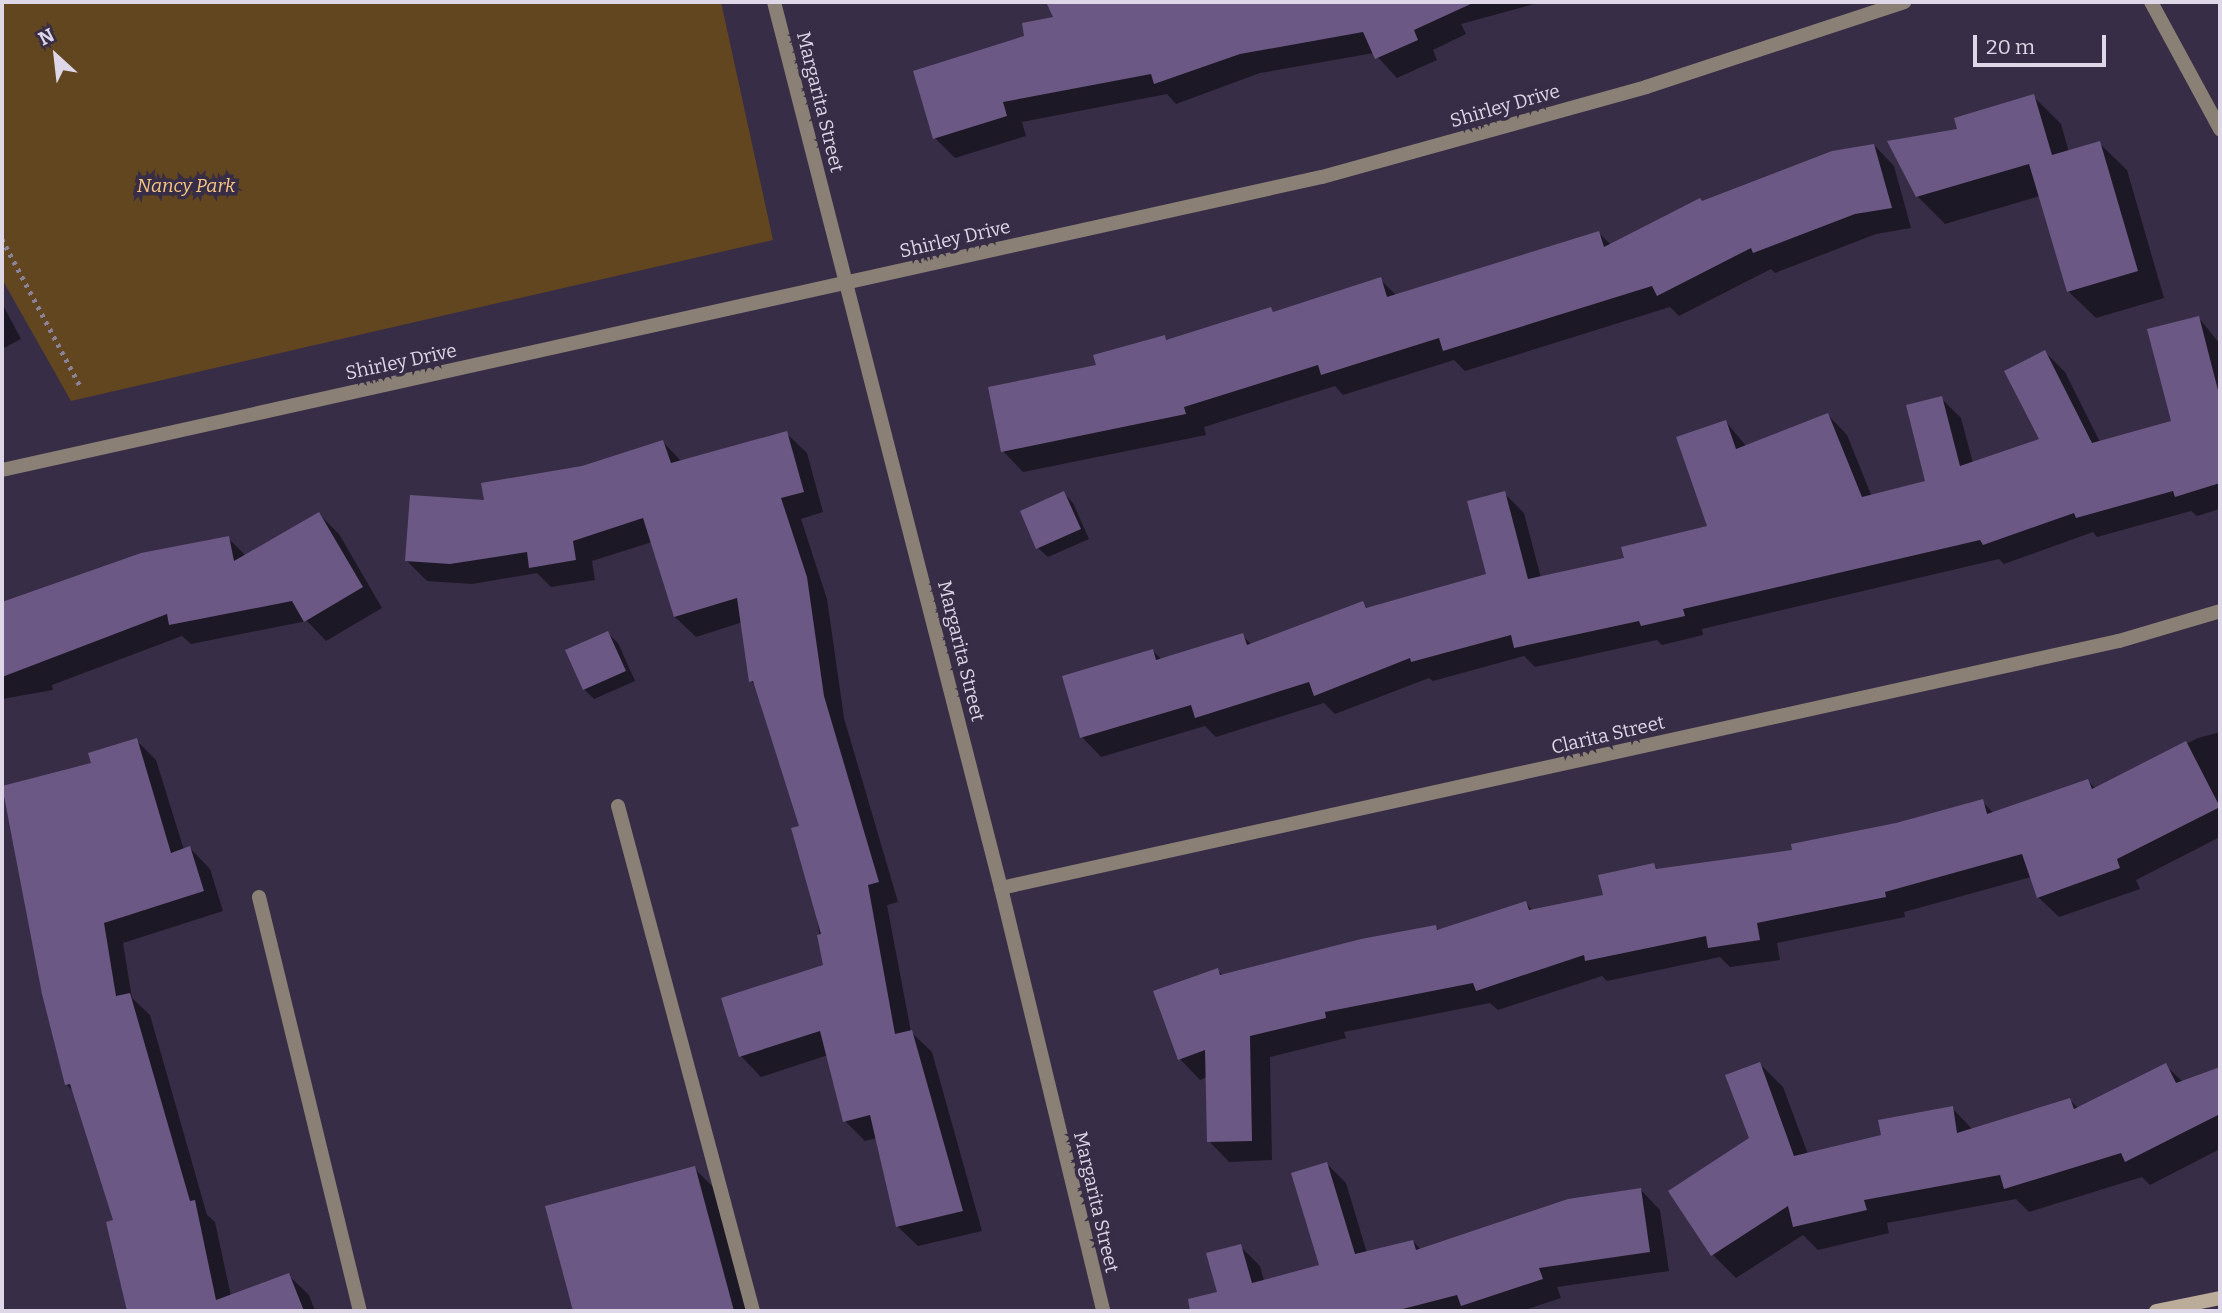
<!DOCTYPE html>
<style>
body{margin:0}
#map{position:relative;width:2222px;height:1313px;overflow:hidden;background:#382d46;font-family:Bitter,serif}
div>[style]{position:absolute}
.green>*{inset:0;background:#62461f}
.shadow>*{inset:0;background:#0007}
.building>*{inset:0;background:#6c5884}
.path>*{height:4.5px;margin-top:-2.25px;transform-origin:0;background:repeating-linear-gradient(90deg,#8c8398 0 3.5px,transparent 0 8.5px)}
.service>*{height:14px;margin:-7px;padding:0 7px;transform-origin:7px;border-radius:7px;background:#8a8075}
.minor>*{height:14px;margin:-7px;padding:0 7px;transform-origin:7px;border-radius:7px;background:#8a8075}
.secondary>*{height:14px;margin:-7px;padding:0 7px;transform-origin:7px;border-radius:7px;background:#bbac99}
span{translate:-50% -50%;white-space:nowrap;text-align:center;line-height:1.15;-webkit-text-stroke:7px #382d46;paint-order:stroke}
.street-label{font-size:19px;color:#ddd7e7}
.park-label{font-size:19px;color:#f9c683;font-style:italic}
.frame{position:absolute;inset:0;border:4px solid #ddd7e7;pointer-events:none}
.north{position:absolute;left:21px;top:21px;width:70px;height:70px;-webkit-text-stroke:5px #382d46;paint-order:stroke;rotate:333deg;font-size:19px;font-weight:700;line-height:28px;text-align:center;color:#ddd7e7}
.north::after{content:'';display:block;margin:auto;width:24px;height:32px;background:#ddd7e7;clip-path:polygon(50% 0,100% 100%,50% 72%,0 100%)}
.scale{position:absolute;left:1973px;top:35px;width:133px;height:32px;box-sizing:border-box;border:4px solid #ddd7e7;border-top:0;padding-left:9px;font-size:21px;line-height:24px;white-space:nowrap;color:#ddd7e7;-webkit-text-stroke:5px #382d46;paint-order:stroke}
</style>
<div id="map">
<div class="green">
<i style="clip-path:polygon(2px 2px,721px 2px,773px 240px,71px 401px,2px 279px)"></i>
</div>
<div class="shadow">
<i style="clip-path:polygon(1048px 2px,1094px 2px,1108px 24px,1174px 2px,1541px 2px,1461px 24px,1466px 34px,1433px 50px,1437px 60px,1397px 78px,1374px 53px,1260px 73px,1176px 104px,1167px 94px,1022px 122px,1026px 136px,955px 158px,935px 138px,1026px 37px,1056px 18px)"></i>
<i style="clip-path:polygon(2033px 96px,2061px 124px,2069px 152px,2099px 143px,2127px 170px,2164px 298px,2096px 318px,2068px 291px,2040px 196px,1945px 224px,1917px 196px,1960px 130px)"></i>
<i style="clip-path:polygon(1874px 145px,1894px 166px,1911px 228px,1876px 234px,1775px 273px,1771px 269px,1679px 316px,1670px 307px,1465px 371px,1454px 360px,1343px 395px,1335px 386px,1204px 427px,1206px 435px,1023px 472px,1003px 451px,1098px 366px,1164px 337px,1168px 341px,1271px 309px,1274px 313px,1380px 279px,1397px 296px,1599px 233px,1611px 245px,1703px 203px)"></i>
<i style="clip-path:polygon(2px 303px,21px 339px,2px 349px)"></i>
<i style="clip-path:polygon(2199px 318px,2220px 344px,2220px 509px,2197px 516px,2191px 511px,2097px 537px,2093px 532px,2004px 564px,1999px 559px,1702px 629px,1703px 635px,1662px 645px,1657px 640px,1535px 667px,1524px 656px,1433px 681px,1429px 678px,1335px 714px,1324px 703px,1216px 737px,1205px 726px,1101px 757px,1082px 737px,1153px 651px,1162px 660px,1242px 635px,1252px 645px,1363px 603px,1368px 609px,1489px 575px,1504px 493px,1524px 513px,1541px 578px,1626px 559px,1709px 527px,1726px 422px,1747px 447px,1828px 415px,1847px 435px,1872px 497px,1927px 483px,1941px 398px,1961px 418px,1973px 463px,2041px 440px,2045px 352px,2065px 372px,2100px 442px,2173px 422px)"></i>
<i style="clip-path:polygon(786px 433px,807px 453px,823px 512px,801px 519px,827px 599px,844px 718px,898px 902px,887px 905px,911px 1032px,932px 1052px,982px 1231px,918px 1246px,897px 1226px,877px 1138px,865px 1141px,845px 1121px,828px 1055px,761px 1077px,741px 1056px,825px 966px,801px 827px,757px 687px,751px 681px,743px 622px,696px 637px,675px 617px,652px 542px,592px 561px,595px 580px,551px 587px,537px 573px,472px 584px,427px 581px,407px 561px,486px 502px,582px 468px,663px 442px,682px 462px)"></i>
<i style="clip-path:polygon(1064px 493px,1073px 503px,1089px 539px,1048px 557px,1038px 548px)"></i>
<i style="clip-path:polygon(319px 514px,339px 534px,382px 608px,326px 641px,307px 621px,191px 644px,182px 636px,52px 685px,53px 690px,2px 699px,2px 604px,228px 538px,246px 556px)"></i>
<i style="clip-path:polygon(608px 633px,618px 643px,635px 681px,594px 699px,584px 689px,567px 650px)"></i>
<i style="clip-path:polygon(2220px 732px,2220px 837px,2136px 880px,2140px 889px,2059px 917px,2038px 897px,2031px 877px,1904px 912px,1905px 917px,1777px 943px,1780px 960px,1730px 967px,1720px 957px,1607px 981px,1602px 976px,1498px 1010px,1490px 1003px,1344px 1032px,1346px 1038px,1270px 1057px,1272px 1160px,1229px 1162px,1209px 1141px,1207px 1077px,1200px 1080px,1180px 1059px,1217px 970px,1224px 976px,1435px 927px,1440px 931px,1526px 903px,1533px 911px,1605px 896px,1654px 865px,1659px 871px,1794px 851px,1982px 801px,1994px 814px,2088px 781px,2096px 789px,2198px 738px)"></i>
<i style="clip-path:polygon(136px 740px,156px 760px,184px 850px,190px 848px,210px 869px,223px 911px,123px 943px,132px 998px,150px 1015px,207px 1215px,215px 1222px,231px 1296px,288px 1275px,309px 1295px,315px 1311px,129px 1311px,108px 1223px,116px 1221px,75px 1093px,66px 1084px,2px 788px,93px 764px)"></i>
<i style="clip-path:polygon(1760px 1064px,1783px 1087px,1808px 1154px,1883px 1137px,1952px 1108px,1973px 1130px,2070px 1100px,2079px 1109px,2165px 1065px,2183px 1082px,2220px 1069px,2220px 1149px,2150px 1185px,2142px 1177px,2029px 1212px,2016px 1199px,1887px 1223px,1889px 1233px,1818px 1250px,1803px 1235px,1736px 1278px,1713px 1255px,1751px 1138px)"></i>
<i style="clip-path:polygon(1327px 1164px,1346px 1183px,1367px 1253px,1413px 1241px,1421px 1250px,1641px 1190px,1660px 1210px,1669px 1271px,1557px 1287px,1561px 1298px,1522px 1311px,1224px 1311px,1208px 1255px,1240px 1246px,1260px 1266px,1264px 1281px,1321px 1266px)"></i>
<i style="clip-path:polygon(694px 1168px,732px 1206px,760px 1311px,575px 1311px,547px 1208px)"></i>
</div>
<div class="building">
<i style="clip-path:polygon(1046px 2px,1475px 2px,1414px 30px,1418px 40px,1375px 59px,1363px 32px,1240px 54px,1154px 84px,1151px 74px,1003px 102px,1007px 116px,933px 139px,913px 71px,1024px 36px,1022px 23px,1053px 17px)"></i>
<i style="clip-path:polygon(2034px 94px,2052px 155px,2100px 141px,2138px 271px,2067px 292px,2029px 164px,1916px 197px,1887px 141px,1957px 129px,1954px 118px)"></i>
<i style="clip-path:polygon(1874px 144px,1892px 208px,1855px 214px,1753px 253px,1751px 248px,1657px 296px,1652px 286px,1443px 351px,1439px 338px,1321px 375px,1318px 365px,1184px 407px,1186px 414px,1001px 452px,988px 387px,1096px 365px,1093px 355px,1165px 335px,1166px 340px,1271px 307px,1273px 312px,1381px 277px,1387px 297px,1599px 231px,1604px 247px,1700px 198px,1702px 201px,1832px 151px)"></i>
<i style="clip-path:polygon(2199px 316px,2220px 398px,2220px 483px,2175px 497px,2173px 491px,2076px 518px,2074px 513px,1983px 545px,1980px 540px,1683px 609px,1685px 616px,1641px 626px,1639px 621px,1514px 648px,1511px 635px,1411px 662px,1410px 658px,1314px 696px,1309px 682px,1195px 718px,1191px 705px,1080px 738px,1062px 676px,1153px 649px,1156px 660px,1243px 633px,1247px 645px,1363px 601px,1366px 608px,1486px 574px,1467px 501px,1505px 491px,1528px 579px,1624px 558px,1621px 547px,1707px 526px,1676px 437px,1726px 420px,1736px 449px,1828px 413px,1862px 497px,1925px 481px,1906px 405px,1942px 396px,1960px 466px,2039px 439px,2004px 371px,2045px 350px,2092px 443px,2171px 421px,2147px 329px)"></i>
<i style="clip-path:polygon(787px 431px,804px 492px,781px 498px,807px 577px,824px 696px,879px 882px,868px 885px,895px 1034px,912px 1030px,963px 1211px,896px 1227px,870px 1115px,843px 1122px,820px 1031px,739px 1057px,721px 998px,823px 965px,817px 935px,821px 934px,791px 828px,799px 826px,753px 681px,749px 682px,737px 598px,674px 617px,643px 518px,573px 541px,576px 560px,529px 568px,527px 552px,450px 564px,405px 561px,410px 495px,484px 500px,481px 483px,582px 466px,663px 440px,671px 463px)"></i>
<i style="clip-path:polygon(1064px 491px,1081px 529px,1036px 549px,1020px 511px)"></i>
<i style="clip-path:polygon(319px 512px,363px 587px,304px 622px,292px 601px,169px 625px,167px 614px,2px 677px,2px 602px,141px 553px,229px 536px,234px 561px)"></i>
<i style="clip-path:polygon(608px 631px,626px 671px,583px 690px,565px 650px)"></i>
<i style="clip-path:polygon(137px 738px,171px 853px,190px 846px,204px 891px,104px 923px,116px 996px,130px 993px,190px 1201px,195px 1200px,216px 1300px,289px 1273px,304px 1311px,127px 1311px,106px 1222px,113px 1220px,70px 1084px,65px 1085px,42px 994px,2px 786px,91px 763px,88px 753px)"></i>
<i style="clip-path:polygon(2186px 741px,2220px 807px,2117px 859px,2120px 868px,2037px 898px,2022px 854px,1885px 892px,1886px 897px,1757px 923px,1760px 940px,1708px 948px,1706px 936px,1585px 961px,1584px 955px,1476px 991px,1473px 983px,1325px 1012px,1326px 1018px,1250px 1036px,1252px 1141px,1207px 1142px,1205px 1050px,1178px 1060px,1153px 991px,1218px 968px,1220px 975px,1361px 939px,1436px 925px,1437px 930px,1526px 901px,1529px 910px,1603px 895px,1598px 875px,1654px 863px,1656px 869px,1792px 850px,1791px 844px,1896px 823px,1983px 799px,1987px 814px,2088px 779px,2092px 789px)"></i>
<i style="clip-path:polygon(1760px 1062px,1794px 1156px,1881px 1135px,1878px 1120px,1953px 1106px,1957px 1133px,2070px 1098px,2074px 1109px,2166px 1063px,2176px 1083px,2220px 1067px,2220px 1114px,2125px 1162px,2121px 1153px,2004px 1189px,2000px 1175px,1864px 1200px,1867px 1210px,1793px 1227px,1788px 1206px,1711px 1256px,1668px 1191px,1749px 1138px,1725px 1075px)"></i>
<i style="clip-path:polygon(1327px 1162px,1355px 1254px,1413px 1240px,1416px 1250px,1568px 1199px,1641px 1188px,1650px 1252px,1539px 1268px,1543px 1279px,1461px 1306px,1457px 1295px,1395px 1311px,1190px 1311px,1188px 1299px,1217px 1292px,1206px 1253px,1241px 1244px,1252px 1283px,1319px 1265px,1291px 1173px)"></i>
<i style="clip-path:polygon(695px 1166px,734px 1311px,573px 1311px,545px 1206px)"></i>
</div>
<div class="path">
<i style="left:2px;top:239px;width:166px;rotate:62deg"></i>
</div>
<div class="service">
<i style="left:618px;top:806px;width:523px;rotate:75.03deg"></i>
<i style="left:259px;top:897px;width:426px;rotate:76.3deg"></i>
</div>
<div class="minor">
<i style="left:774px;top:2px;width:915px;rotate:75.63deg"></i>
<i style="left:1001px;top:888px;width:435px;rotate:76.4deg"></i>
<i style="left:2151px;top:2px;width:145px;rotate:61.5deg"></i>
<i style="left:2px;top:470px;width:1352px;rotate:-12.52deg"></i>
<i style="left:1322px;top:177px;width:336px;rotate:-15.5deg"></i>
<i style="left:1646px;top:87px;width:272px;rotate:-18.2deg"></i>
<i style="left:1001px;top:888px;width:1145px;rotate:-12.46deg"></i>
<i style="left:2119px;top:641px;width:105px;rotate:-16.5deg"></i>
</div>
<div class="secondary">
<i style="left:2156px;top:1311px;width:65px;rotate:-11.5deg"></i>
</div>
<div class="street-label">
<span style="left:820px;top:102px;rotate:76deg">Margarita Street</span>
<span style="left:1505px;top:106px;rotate:-16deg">Shirley Drive</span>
<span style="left:955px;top:239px;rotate:-13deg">Shirley Drive</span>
<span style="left:401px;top:362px;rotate:-12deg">Shirley Drive</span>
<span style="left:961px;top:651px;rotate:76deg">Margarita Street</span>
<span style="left:1608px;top:735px;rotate:-13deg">Clarita Street</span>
<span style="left:1096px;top:1202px;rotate:77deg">Margarita Street</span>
</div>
<div class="park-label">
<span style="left:186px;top:186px">Nancy Park</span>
</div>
<div class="frame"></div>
<div class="north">N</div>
<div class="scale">20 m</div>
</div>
